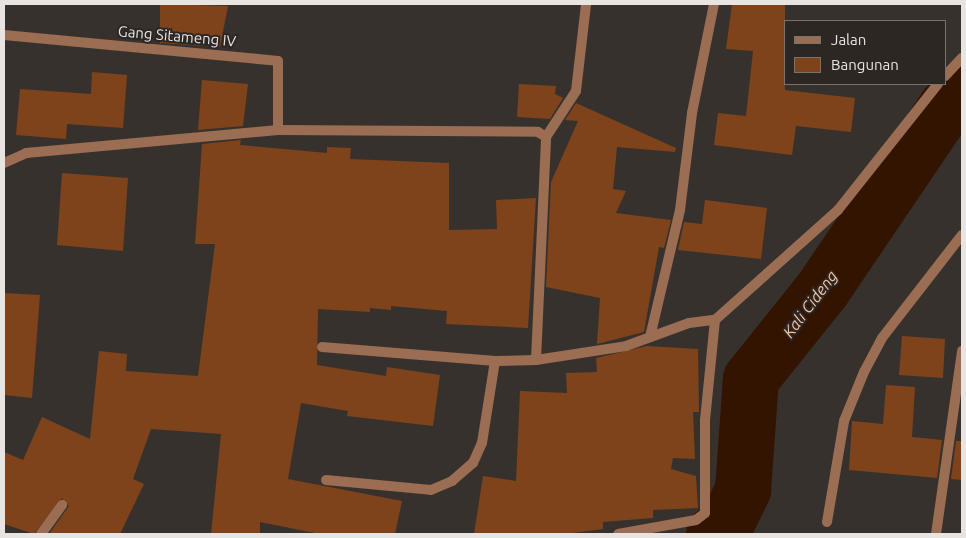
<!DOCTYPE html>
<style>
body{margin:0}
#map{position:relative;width:966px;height:538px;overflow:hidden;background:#37312e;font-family:Ubuntu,sans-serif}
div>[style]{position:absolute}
.river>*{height:56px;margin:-28px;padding:0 28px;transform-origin:28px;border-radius:28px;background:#321401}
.building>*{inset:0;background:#7e431b}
.lane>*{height:10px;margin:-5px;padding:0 5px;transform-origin:5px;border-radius:5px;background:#9b6d52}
.street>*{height:10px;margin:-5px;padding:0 5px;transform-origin:5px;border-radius:5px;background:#9b6d52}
span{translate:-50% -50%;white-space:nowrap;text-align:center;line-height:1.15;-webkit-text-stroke:4px #2d2724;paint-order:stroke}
.street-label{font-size:15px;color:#e8e4e2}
.water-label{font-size:16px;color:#f8c2a2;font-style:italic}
.frame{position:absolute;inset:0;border:5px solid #e8e4e2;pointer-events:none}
.legend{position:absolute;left:784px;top:20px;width:162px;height:65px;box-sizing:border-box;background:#2d2724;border:1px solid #787370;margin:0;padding:6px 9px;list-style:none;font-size:15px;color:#e8e4e2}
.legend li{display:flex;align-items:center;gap:10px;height:25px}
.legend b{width:25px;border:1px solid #787370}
</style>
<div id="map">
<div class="river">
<i style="left:714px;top:534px;width:17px;rotate:-40deg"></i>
<i style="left:727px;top:523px;width:37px;rotate:-64deg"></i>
<i style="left:743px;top:490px;width:111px;rotate:-85.9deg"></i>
<i style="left:751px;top:379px;width:115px;rotate:-51.3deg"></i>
<i style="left:823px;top:289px;width:220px;rotate:-55.9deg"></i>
<i style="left:946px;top:107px;width:21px;rotate:-39deg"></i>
</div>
<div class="building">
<i style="clip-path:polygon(160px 4px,228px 6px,220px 47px,160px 43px)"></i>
<i style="clip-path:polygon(732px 4px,785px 4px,785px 90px,855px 98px,851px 132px,796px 126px,792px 155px,714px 145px,718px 113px,746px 116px,753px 51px,726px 49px)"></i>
<i style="clip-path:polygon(92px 72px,127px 75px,123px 128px,67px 124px,66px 139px,16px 135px,20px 89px,91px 94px)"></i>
<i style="clip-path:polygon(202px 80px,248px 84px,243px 126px,198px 130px)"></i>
<i style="clip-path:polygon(519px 84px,556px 86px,555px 94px,563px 98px,550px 119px,517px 117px)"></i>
<i style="clip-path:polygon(576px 103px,676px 148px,675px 152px,617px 147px,613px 189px,626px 191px,616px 213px,671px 220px,664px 248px,659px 247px,644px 332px,597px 344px,600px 298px,546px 287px,551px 182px,578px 121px,565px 120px)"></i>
<i style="clip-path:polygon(241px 140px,240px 145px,327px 153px,327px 147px,351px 148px,350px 159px,449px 163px,449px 230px,497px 229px,496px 200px,536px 198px,528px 328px,446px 324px,447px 311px,391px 306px,391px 310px,370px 308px,370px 312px,318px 309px,317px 365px,386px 376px,387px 367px,440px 375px,433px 426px,347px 416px,348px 411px,301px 403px,288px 479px,402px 501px,395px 534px,320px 534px,260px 522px,260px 534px,211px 534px,221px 434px,151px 429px,133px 479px,144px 484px,120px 534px,49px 534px,69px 506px,62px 498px,34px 534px,4px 524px,4px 452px,23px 460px,42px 417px,90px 439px,99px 351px,127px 354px,126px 371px,198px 376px,215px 244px,195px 244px,202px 144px)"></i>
<i style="clip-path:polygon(62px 173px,128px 178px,123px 251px,57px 245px)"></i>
<i style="clip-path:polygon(705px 200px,767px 208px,761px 259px,678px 250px,684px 222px,702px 224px)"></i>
<i style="clip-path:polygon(4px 293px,40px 295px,32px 398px,4px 395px)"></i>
<i style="clip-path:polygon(902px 336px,945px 339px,943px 378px,899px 375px)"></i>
<i style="clip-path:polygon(647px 346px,698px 349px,699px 412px,693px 412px,695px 459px,673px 458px,671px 469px,696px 476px,698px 508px,653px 510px,653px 518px,603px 522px,603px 529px,564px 534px,474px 534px,483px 476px,516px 481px,520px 391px,567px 393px,566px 373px,597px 372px,596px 358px)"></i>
<i style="clip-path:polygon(886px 385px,915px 387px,912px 437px,942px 440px,937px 478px,849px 470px,852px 421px,883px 424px)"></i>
<i style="clip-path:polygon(956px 441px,962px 441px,962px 480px,951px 479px)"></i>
</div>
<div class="lane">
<i style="left:945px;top:76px;width:25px;rotate:-47deg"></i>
<i style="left:715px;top:320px;width:165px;rotate:-41.8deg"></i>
<i style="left:838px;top:210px;width:161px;rotate:-51.6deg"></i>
</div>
<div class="street">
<i style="left:4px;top:35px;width:275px;rotate:5.4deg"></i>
<i style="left:278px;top:61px;width:69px;rotate:90deg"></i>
<i style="left:4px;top:163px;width:24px;rotate:-24deg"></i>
<i style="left:26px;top:153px;width:253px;rotate:-5.2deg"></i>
<i style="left:278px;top:130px;width:260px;rotate:0.4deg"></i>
<i style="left:538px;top:132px;width:9px;rotate:32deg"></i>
<i style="left:650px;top:337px;width:130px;rotate:-76.7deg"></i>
<i style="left:680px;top:210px;width:98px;rotate:-82.9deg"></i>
<i style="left:692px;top:113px;width:111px;rotate:-78.6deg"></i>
<i style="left:322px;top:347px;width:174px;rotate:4.6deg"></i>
<i style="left:495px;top:361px;width:41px;rotate:-1.4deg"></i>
<i style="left:536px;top:360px;width:91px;rotate:-8.8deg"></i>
<i style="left:626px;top:346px;width:67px;rotate:-20.1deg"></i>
<i style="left:689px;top:323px;width:26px;rotate:-7deg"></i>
<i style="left:715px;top:320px;width:100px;rotate:95.7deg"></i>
<i style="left:705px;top:420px;width:93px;rotate:90deg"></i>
<i style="left:705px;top:513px;width:11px;rotate:142deg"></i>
<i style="left:696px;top:520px;width:79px;rotate:169.8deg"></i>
<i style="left:536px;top:360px;width:223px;rotate:-87.4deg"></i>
<i style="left:546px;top:137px;width:55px;rotate:-56.9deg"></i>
<i style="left:576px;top:91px;width:88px;rotate:-83.4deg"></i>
<i style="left:326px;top:480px;width:105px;rotate:5.4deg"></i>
<i style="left:431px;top:490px;width:23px;rotate:-23deg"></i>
<i style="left:452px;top:481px;width:28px;rotate:-41deg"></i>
<i style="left:473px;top:463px;width:22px;rotate:-66deg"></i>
<i style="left:482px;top:443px;width:83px;rotate:-81deg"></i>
<i style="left:827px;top:522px;width:102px;rotate:-80.4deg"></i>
<i style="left:844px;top:421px;width:53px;rotate:-67.8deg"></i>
<i style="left:864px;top:372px;width:38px;rotate:-62deg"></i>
<i style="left:882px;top:338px;width:130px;rotate:-52.2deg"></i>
<i style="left:41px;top:534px;width:36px;rotate:-54deg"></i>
<i style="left:936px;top:534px;width:185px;rotate:-81.9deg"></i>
</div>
<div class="street-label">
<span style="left:177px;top:36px;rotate:5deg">Gang Sitameng IV</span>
</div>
<div class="water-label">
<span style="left:810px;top:304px;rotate:-53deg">Kali Cideng</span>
</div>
<div class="frame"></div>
<ul class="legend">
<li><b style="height:6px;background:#9b6d52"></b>Jalan</li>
<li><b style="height:14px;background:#7e431b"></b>Bangunan</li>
</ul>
</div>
